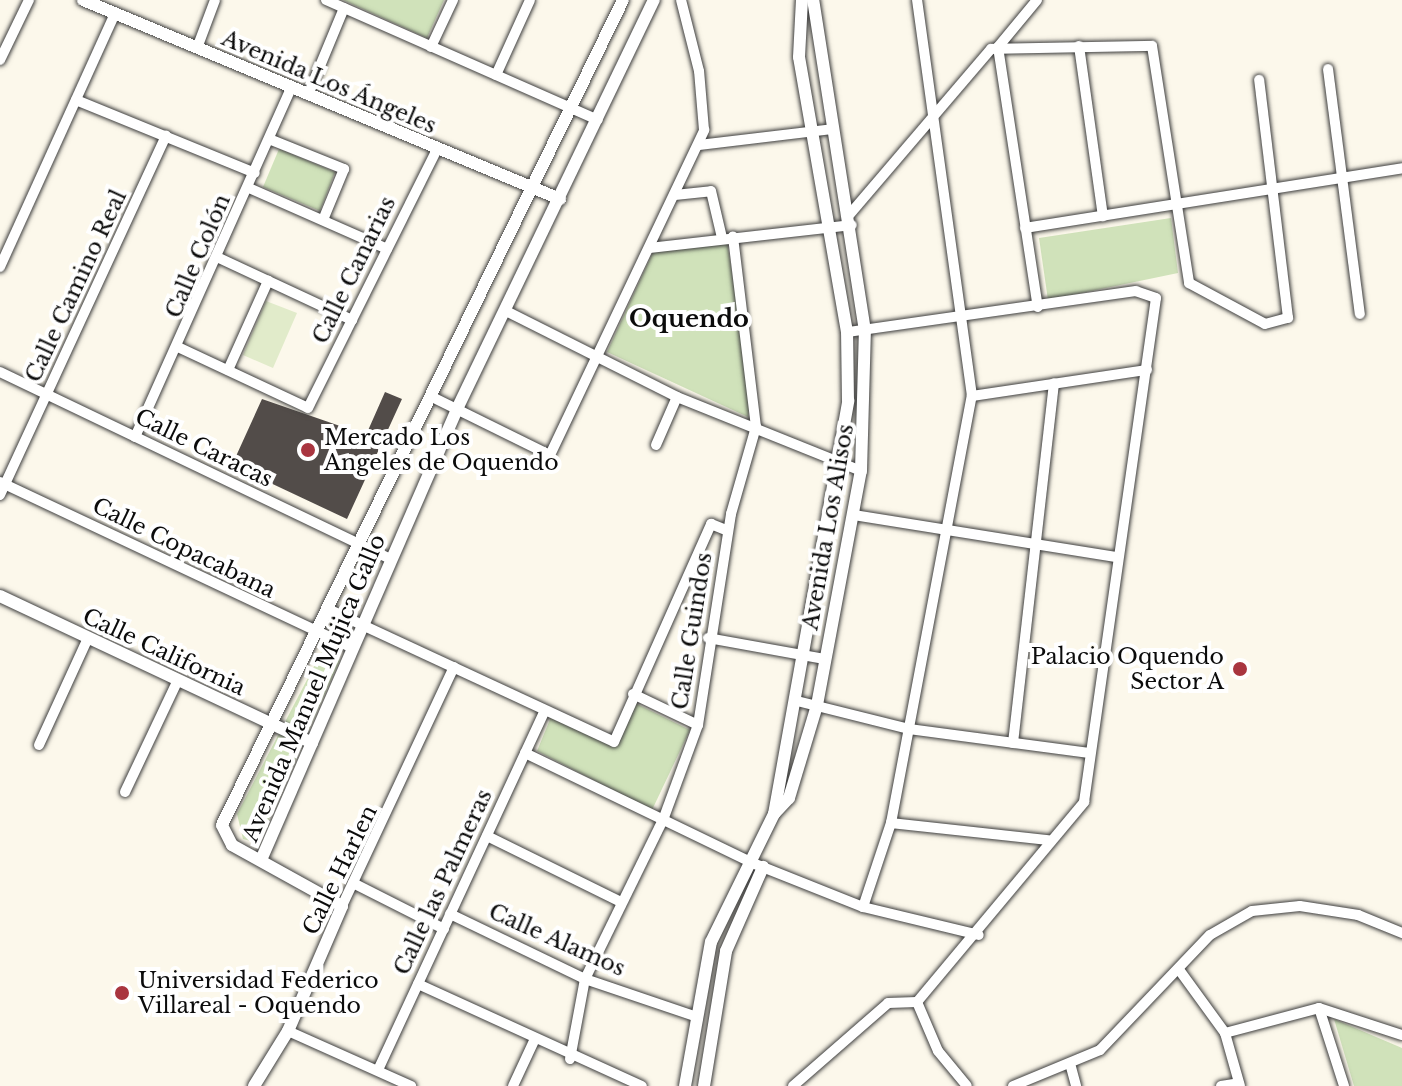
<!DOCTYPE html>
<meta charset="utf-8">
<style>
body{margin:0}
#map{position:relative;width:1402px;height:1086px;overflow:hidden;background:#fcf8eb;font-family:"Libre Baskerville",serif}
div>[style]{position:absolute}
.green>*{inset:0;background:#d0e2ba}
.pitch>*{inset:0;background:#e1ebca}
.building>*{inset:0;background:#524c49}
.roads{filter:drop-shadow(0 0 2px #3e3e3e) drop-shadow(0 0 2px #3e3e3e)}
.minor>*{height:10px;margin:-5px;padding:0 5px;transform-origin:5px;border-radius:5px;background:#fff}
.tertiary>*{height:12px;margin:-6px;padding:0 6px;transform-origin:6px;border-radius:6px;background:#fff}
.dots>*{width:22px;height:22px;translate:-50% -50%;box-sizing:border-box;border:4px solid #fff;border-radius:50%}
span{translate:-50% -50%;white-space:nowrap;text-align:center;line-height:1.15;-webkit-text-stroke:8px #fff;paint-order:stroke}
.street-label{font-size:22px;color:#0b0b0b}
.poi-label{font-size:22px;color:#0b0b0b}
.left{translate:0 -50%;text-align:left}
.right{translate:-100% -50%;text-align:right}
.neighbourhood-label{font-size:24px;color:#0b0b0b;font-weight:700}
</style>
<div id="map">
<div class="green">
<i style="clip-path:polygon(343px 0,444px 0,427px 38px)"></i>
<i style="clip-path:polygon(279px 149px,335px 172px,320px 211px,263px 187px)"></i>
<i style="clip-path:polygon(1171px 218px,1178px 273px,1048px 300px,1039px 238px)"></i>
<i style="clip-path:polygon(727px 242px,751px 391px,748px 417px,607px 352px,653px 252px)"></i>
<i style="clip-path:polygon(322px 651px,340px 660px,258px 843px,243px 839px,237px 814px)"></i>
<i style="clip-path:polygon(635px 703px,690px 730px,652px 810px,537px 751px,551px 717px,616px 747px)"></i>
<i style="clip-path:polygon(1334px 1019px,1402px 1048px,1402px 1086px,1354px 1086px)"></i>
</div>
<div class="pitch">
<i style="clip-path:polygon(266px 301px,297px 313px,273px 368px,243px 355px)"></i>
</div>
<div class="building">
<i style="clip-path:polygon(385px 392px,402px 399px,347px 519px,232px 465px,262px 399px,366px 435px)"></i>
</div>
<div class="roads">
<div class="minor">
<i style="left:326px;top:0;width:297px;rotate:23.8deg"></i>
<i style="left:1037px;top:0;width:61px;rotate:129.7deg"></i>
<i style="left:998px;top:47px;width:263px;rotate:81.3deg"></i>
<i style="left:1079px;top:46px;width:172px;rotate:82deg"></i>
<i style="left:431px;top:47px;width:52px;rotate:-64.9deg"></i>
<i style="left:197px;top:48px;width:51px;rotate:-69.4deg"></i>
<i style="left:0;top:60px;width:67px;rotate:-64.2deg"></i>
<i style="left:1328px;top:69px;width:247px;rotate:82.6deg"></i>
<i style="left:496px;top:75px;width:82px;rotate:-65.6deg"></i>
<i style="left:308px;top:95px;width:94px;rotate:-67.5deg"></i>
<i style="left:76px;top:100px;width:193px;rotate:22.2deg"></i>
<i style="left:269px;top:139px;width:81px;rotate:21.8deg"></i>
<i style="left:344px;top:169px;width:55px;rotate:112.4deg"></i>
<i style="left:699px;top:145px;width:136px;rotate:-6.8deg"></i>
<i style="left:249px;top:188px;width:151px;rotate:23.8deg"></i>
<i style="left:675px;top:195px;width:36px;rotate:-6deg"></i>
<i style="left:711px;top:191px;width:48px;rotate:76.8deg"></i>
<i style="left:850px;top:214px;width:217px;rotate:-49.5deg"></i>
<i style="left:991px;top:49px;width:161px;rotate:-1.1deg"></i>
<i style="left:1152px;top:46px;width:240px;rotate:81.1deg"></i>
<i style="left:1189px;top:283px;width:86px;rotate:28.3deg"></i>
<i style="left:1265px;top:324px;width:24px;rotate:-15deg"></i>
<i style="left:1288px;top:318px;width:240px;rotate:-96.9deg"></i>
<i style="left:1025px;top:228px;width:382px;rotate:-9deg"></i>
<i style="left:650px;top:248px;width:203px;rotate:-6.5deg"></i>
<i style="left:219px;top:258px;width:147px;rotate:25deg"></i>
<i style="left:0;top:267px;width:278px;rotate:-65.6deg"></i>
<i style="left:506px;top:311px;width:191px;rotate:26.7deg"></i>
<i style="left:677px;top:397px;width:198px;rotate:21.9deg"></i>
<i style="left:180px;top:348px;width:141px;rotate:25.1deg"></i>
<i style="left:308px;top:408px;width:289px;rotate:-63.5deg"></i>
<i style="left:228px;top:370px;width:98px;rotate:-65.8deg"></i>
<i style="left:0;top:372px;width:433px;rotate:25.6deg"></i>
<i style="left:972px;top:396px;width:177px;rotate:-8.5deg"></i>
<i style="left:434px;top:398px;width:129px;rotate:26.2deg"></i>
<i style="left:550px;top:455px;width:360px;rotate:-64.6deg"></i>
<i style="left:704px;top:130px;width:59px;rotate:-94.8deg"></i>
<i style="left:699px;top:71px;width:73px;rotate:-104.2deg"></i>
<i style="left:135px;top:437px;width:382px;rotate:-65.9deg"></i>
<i style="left:656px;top:445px;width:52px;rotate:-66.4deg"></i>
<i style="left:0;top:482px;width:389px;rotate:25.2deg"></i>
<i style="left:0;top:495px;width:396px;rotate:-65.2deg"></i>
<i style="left:854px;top:515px;width:265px;rotate:9.1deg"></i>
<i style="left:330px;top:610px;width:313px;rotate:24.9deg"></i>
<i style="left:614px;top:742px;width:239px;rotate:-66deg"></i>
<i style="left:711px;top:524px;width:18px;rotate:22deg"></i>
<i style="left:708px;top:638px;width:119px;rotate:10.2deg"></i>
<i style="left:633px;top:694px;width:72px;rotate:25.5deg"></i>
<i style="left:797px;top:701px;width:115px;rotate:14deg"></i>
<i style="left:909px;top:729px;width:182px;rotate:7.6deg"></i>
<i style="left:1013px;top:743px;width:362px;rotate:-83.5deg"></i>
<i style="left:39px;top:745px;width:118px;rotate:-65.4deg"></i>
<i style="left:525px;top:753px;width:250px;rotate:25.8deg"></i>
<i style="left:750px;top:862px;width:122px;rotate:21.7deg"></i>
<i style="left:863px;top:907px;width:119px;rotate:13.6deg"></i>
<i style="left:125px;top:792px;width:124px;rotate:-64.7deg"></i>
<i style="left:891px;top:823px;width:158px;rotate:6.2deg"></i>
<i style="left:487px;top:836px;width:147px;rotate:26.2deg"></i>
<i style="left:353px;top:883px;width:102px;rotate:26.8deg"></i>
<i style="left:342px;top:906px;width:264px;rotate:-64.9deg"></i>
<i style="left:863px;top:907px;width:89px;rotate:-71.6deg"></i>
<i style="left:891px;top:823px;width:435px;rotate:-79.3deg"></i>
<i style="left:972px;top:396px;width:400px;rotate:-97.9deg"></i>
<i style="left:450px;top:914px;width:150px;rotate:25.7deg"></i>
<i style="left:585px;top:979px;width:115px;rotate:18.7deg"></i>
<i style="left:1180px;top:971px;width:77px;rotate:54deg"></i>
<i style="left:1225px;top:1033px;width:55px;rotate:74.2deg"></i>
<i style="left:418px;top:984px;width:246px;rotate:24.5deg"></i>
<i style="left:917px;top:1002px;width:53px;rotate:66.8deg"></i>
<i style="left:938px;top:1051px;width:45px;rotate:50.4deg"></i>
<i style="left:1319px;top:1008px;width:82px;rotate:72.2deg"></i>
<i style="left:288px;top:1031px;width:135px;rotate:24.1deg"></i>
<i style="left:1225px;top:1033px;width:97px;rotate:-14.9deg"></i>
<i style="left:1319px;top:1008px;width:87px;rotate:18deg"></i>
<i style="left:570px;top:1059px;width:81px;rotate:-79.4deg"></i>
<i style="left:585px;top:979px;width:177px;rotate:-63.9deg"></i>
<i style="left:663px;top:820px;width:101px;rotate:-69.8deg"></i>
<i style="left:698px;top:725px;width:214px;rotate:-81.1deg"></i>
<i style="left:731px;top:514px;width:91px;rotate:-74deg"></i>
<i style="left:756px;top:427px;width:192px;rotate:-96.9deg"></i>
<i style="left:1071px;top:1067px;width:20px;rotate:75deg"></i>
<i style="left:378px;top:1070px;width:395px;rotate:-65.1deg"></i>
<i style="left:513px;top:1086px;width:50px;rotate:-65deg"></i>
<i style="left:793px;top:1086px;width:126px;rotate:-41.1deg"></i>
<i style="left:888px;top:1003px;width:29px;rotate:-2deg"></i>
<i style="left:917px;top:1002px;width:261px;rotate:-50.1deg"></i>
<i style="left:1084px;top:802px;width:509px;rotate:-81.87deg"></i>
<i style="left:1156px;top:298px;width:21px;rotate:-161deg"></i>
<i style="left:1136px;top:291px;width:292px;rotate:171.9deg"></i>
<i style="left:1013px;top:1086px;width:94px;rotate:-22.5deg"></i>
<i style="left:1100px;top:1050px;width:159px;rotate:-46.3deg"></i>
<i style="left:1210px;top:935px;width:48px;rotate:-29.7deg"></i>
<i style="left:1252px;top:911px;width:48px;rotate:-5.9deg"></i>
<i style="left:1300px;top:906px;width:59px;rotate:8.8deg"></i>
<i style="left:1358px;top:915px;width:48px;rotate:22.2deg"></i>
<i style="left:1221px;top:1086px;width:18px;rotate:-9deg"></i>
</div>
<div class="tertiary">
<i style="left:83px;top:0;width:517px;rotate:22.65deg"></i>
<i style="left:0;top:596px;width:345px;rotate:25.2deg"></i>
<i style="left:774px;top:814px;width:420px;rotate:-79.8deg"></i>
<i style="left:848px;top:401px;width:69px;rotate:-90.8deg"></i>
<i style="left:847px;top:332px;width:279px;rotate:-99.9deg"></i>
<i style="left:799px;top:57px;width:57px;rotate:-87deg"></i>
<i style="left:261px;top:860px;width:492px;rotate:-66.5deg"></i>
<i style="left:457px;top:409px;width:454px;rotate:-64.3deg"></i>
<i style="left:254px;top:1086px;width:65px;rotate:-58.3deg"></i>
<i style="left:288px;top:1031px;width:136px;rotate:-66.6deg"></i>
<i style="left:342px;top:906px;width:126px;rotate:-151deg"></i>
<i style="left:232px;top:845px;width:22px;rotate:-117deg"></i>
<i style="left:222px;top:825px;width:917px;rotate:-64.08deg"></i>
<i style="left:685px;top:1086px;width:146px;rotate:-79.8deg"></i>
<i style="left:711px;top:942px;width:143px;rotate:-63.8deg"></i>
<i style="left:774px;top:814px;width:22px;rotate:-47deg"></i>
<i style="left:789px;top:798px;width:97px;rotate:-73.2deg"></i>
<i style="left:817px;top:705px;width:238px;rotate:-79.4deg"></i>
<i style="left:861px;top:471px;width:140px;rotate:-88.4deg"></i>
<i style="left:865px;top:331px;width:335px;rotate:-98.9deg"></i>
<i style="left:704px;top:1086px;width:137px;rotate:-80.7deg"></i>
<i style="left:726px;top:951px;width:92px;rotate:-66.2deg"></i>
</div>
</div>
<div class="dots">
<i style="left:308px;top:450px;background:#a9353f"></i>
<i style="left:1240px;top:669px;background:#a9353f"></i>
<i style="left:122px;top:993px;background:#a9353f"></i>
</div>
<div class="street-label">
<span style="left:329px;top:82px;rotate:23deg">Avenida Los Ángeles</span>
<span style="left:198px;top:256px;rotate:-67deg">Calle Colón</span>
<span style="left:354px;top:270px;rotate:-64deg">Calle Canarias</span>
<span style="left:76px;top:286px;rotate:-65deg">Calle Camino Real</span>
<span style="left:204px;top:448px;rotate:26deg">Calle Caracas</span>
<span style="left:828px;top:527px;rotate:-80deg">Avenida Los Alisos</span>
<span style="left:184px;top:548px;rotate:26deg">Calle Copacabana</span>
<span style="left:692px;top:631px;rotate:-81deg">Calle Guindos</span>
<span style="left:164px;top:652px;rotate:25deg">Calle California</span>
<span style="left:314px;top:688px;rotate:-67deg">Avenida Manuel Mujica Gallo</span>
<span style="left:340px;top:870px;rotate:-64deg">Calle Harlen</span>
<span style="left:443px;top:882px;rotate:-65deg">Calle las Palmeras</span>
<span style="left:557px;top:940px;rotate:24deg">Calle Alamos</span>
</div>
<div class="poi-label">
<span class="left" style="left:324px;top:450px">Mercado Los<br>Angeles de Oquendo</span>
<span class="right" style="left:1224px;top:669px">Palacio Oquendo<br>Sector A</span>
<span class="left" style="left:138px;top:993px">Universidad Federico<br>Villareal - Oquendo</span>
</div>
<div class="neighbourhood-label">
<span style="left:689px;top:319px">Oquendo</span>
</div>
</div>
